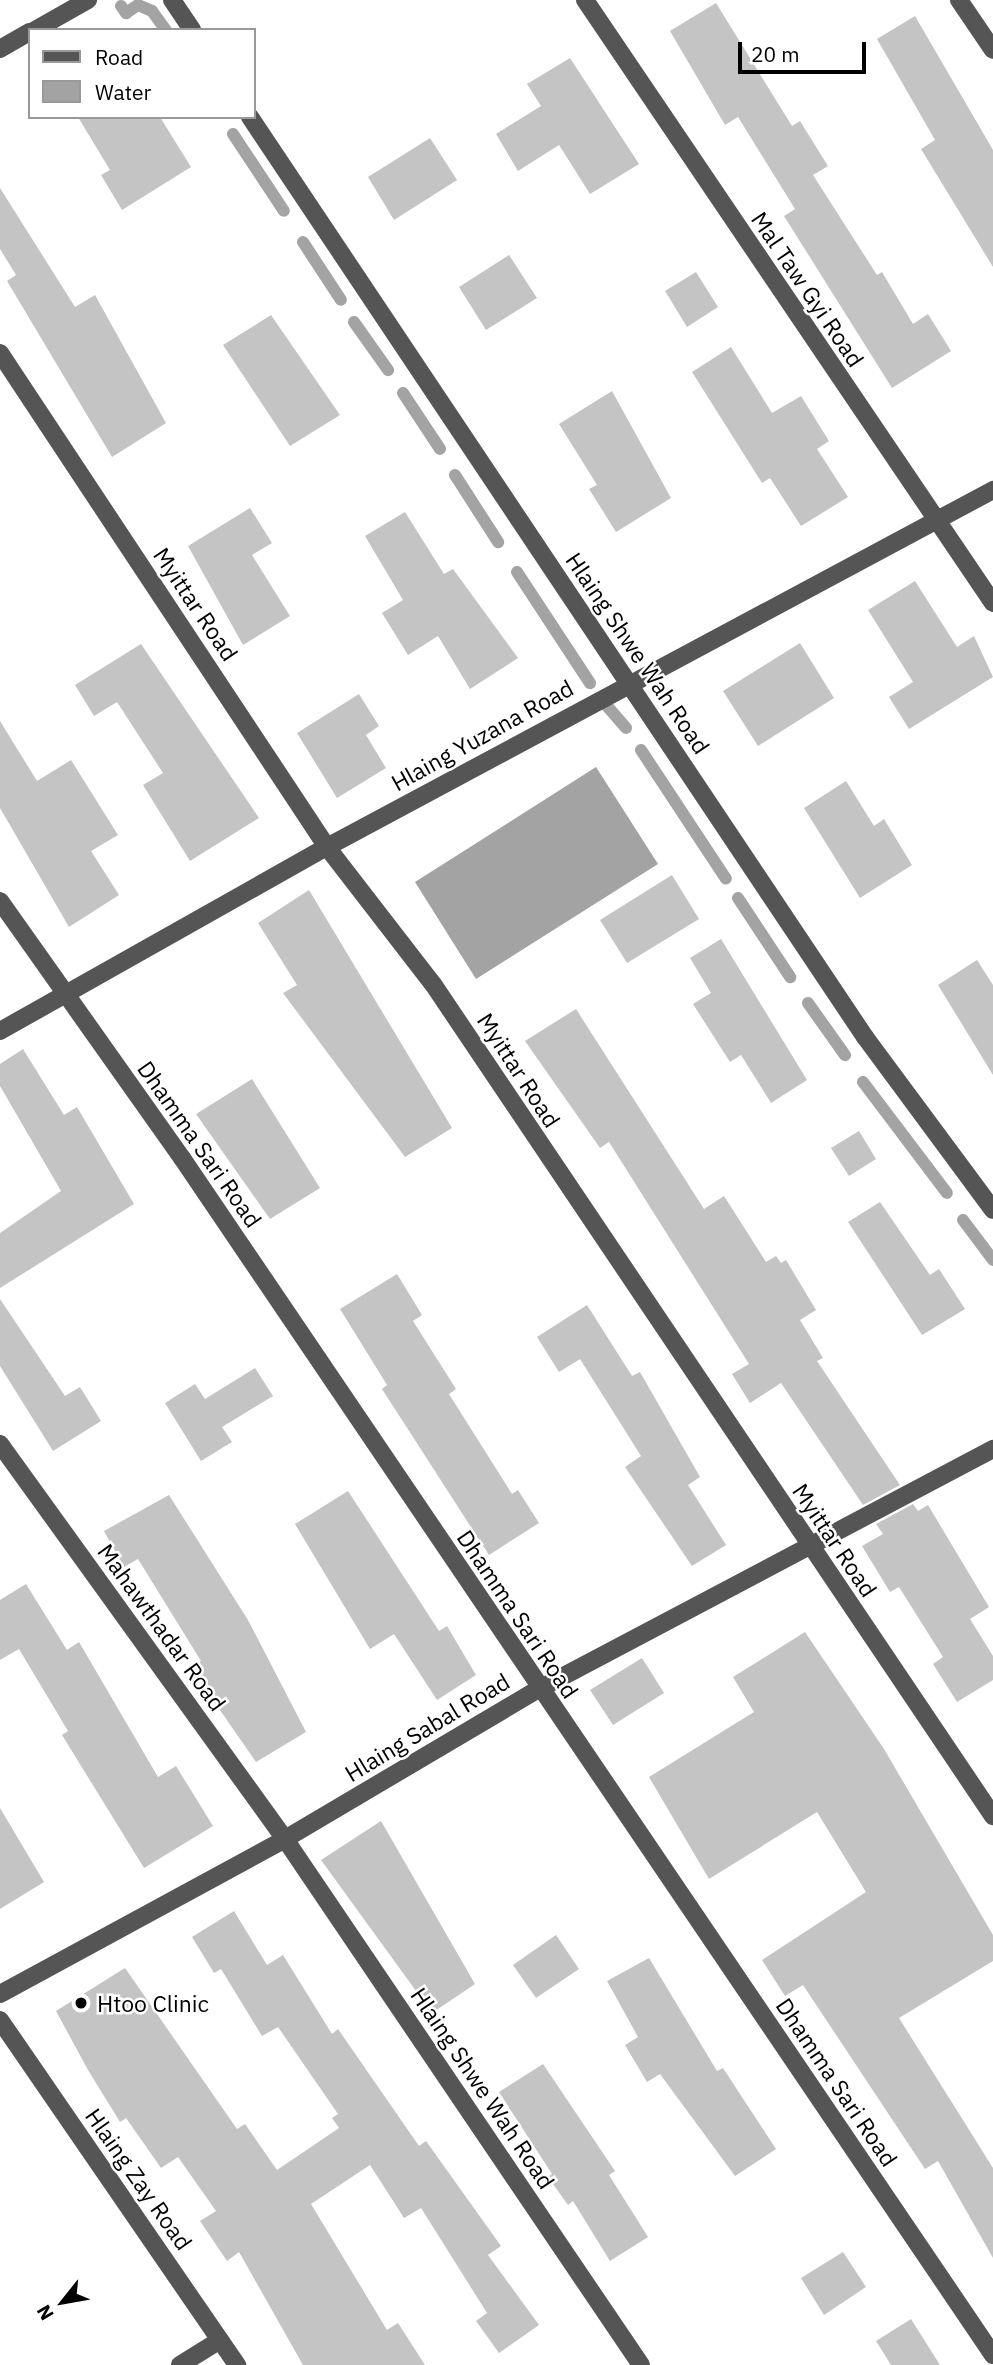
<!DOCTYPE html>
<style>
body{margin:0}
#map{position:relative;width:993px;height:2365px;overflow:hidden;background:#fff;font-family:"IBM Plex Sans",sans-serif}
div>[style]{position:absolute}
.water>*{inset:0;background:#a3a3a3}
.stream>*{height:12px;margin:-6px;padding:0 6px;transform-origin:6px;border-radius:6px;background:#a3a3a3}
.building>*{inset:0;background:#c4c4c4}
.minor>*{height:18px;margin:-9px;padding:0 9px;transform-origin:9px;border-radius:9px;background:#555}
.dots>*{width:19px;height:19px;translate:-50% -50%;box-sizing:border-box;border:4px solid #fff;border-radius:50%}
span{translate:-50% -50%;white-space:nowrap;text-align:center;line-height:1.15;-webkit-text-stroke:5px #fff;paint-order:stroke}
.street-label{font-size:23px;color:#000}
.poi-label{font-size:23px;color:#000}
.left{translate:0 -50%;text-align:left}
.legend{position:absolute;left:28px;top:28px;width:228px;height:91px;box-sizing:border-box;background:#fff;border:2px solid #999;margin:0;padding:9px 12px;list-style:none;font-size:21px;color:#000}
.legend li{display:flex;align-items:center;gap:14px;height:35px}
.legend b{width:35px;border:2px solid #999}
.north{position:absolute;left:28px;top:2267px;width:70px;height:70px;-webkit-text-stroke:5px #fff;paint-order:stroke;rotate:239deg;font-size:19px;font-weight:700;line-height:28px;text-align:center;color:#000}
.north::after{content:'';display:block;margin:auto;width:24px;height:32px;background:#000;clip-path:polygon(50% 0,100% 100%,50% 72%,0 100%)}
.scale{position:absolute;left:738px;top:42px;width:128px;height:32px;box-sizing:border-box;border:4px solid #000;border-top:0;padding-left:9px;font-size:21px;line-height:24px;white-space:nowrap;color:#000;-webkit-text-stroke:5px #fff;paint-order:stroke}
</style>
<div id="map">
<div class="water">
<i style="clip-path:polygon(596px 767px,658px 864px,476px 979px,415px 882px)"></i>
</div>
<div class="stream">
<i style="left:121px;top:6px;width:9px;rotate:54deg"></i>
<i style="left:126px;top:13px;width:14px;rotate:-34deg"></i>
<i style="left:138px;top:5px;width:15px;rotate:23deg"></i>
<i style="left:152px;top:11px;width:24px;rotate:54deg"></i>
<i style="left:233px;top:134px;width:92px;rotate:56.5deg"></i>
<i style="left:303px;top:242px;width:69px;rotate:56.8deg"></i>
<i style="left:354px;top:322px;width:59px;rotate:54.7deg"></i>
<i style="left:403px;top:393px;width:67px;rotate:56.5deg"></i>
<i style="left:455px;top:475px;width:80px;rotate:57.3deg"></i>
<i style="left:517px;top:572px;width:133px;rotate:56.7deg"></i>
<i style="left:607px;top:706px;width:29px;rotate:49deg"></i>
<i style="left:641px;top:750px;width:154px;rotate:56.6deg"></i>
<i style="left:738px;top:898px;width:95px;rotate:56.6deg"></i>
<i style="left:808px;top:1003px;width:64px;rotate:54.6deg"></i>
<i style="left:863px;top:1082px;width:139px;rotate:52.9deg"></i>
<i style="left:963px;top:1220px;width:50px;rotate:53.1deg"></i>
</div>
<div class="building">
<i style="clip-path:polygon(716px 3px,792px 126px,800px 121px,828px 166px,813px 175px,877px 275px,882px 272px,913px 324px,928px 314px,951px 351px,892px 388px,784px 216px,795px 209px,738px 117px,725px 125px,670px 31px)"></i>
<i style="clip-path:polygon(915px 16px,993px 150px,993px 267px,921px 149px,935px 140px,877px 39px)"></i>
<i style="clip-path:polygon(570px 58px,639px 164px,590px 194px,559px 145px,518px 171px,496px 134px,541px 106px,527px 84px)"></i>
<i style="clip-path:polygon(78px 117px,160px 117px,191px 167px,122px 210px,101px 175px,110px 170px)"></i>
<i style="clip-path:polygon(430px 138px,457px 180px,394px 220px,368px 177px)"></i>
<i style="clip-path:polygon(0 188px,75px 307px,95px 295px,166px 423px,112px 457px,7px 281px,16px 275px,0 249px)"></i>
<i style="clip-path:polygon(509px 255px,537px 298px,486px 330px,459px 287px)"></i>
<i style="clip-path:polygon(696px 272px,718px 307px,687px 327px,665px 291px)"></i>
<i style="clip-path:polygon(271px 315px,340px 415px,290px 446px,223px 345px)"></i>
<i style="clip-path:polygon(731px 347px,772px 413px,801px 396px,829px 441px,817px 449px,848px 497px,801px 526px,770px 478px,762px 483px,692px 372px)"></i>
<i style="clip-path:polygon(612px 391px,671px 498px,616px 532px,589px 489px,597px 485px,559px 424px)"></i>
<i style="clip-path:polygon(250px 508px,272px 543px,252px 555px,290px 616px,243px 645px,188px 546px)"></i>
<i style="clip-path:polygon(405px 512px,444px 574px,453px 569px,518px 658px,470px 689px,438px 636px,408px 655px,382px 613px,403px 600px,365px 536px)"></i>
<i style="clip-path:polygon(915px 581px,957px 647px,974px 636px,993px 677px,909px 729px,889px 697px,913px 682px,868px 610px)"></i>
<i style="clip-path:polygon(800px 643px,834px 698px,758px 746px,723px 691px)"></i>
<i style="clip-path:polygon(141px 644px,259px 818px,190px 861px,143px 785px,163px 773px,117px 702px,94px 716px,75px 685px)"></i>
<i style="clip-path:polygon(359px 694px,379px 726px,366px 735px,386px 768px,337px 798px,297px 733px)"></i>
<i style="clip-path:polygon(0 721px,37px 781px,71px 760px,118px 835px,91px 851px,119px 895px,69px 927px,0 808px)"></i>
<i style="clip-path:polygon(846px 781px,874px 826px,884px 819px,912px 865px,860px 898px,804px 808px)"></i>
<i style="clip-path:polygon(672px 875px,699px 919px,627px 963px,600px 920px)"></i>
<i style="clip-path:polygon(309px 890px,452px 1128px,405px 1157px,283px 993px,297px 985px,258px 923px)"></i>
<i style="clip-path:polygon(721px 939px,807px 1080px,771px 1103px,741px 1055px,730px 1062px,693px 1004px,711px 993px,690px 958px)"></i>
<i style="clip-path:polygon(977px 960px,993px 985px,993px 1075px,938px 985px)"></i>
<i style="clip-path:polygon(576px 1009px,704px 1209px,724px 1196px,766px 1262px,776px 1256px,781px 1263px,786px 1260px,816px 1310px,800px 1320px,823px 1358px,817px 1361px,900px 1485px,863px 1505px,781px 1383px,750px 1403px,732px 1374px,749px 1364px,609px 1142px,600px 1148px,525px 1041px)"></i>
<i style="clip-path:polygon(23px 1049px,64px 1115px,77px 1107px,134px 1204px,0 1288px,0 1233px,61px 1191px,0 1086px,0 1064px)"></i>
<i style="clip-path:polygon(252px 1079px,320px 1188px,270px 1219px,196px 1114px)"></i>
<i style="clip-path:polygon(859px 1131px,876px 1159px,849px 1176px,831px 1148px)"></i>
<i style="clip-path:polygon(880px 1202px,930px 1275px,939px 1269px,965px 1309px,922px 1335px,848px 1222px)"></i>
<i style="clip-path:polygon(397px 1274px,422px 1315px,413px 1321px,456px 1389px,449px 1394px,512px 1494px,518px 1490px,539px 1523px,489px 1555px,382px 1389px,387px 1385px,340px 1309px)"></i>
<i style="clip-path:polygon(0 1299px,65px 1396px,80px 1387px,101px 1421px,53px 1451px,0 1366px)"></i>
<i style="clip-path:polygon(587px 1305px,632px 1376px,640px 1372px,700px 1477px,688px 1485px,726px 1545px,692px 1566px,625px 1467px,641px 1456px,580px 1359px,559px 1372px,537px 1337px)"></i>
<i style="clip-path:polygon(255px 1368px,273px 1396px,222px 1427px,232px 1442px,201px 1461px,165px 1403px,195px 1384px,205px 1399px)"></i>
<i style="clip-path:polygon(348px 1491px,439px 1631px,447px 1626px,476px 1675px,437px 1700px,394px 1634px,370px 1649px,295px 1524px)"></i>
<i style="clip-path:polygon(169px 1495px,248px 1620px,306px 1732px,256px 1762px,190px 1667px,201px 1661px,138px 1559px,124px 1567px,104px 1531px)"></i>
<i style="clip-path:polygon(913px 1504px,918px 1511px,928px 1505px,989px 1607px,970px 1619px,993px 1656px,993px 1680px,957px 1702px,933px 1664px,943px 1657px,899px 1587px,890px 1592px,862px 1546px,883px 1534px,876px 1524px)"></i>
<i style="clip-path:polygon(26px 1584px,67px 1650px,79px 1642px,158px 1777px,176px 1766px,213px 1826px,144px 1868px,62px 1735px,68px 1731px,19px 1649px,0 1660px,0 1600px)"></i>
<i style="clip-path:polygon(805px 1632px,884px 1749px,993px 1935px,993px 1961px,899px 2018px,993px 2168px,993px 2258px,938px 2161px,925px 2169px,803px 1985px,785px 1996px,762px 1960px,866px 1892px,817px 1812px,709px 1879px,649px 1777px,754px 1712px,733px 1677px)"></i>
<i style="clip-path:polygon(642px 1658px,664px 1693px,613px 1725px,590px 1690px)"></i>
<i style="clip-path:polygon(0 1808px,44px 1882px,0 1909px)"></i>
<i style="clip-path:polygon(381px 1821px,475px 1984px,432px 2013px,321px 1860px)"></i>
<i style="clip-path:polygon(234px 1911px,267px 1965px,283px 1955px,332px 2034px,338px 2029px,419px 2146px,426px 2141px,501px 2246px,488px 2255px,539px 2325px,499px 2353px,476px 2321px,487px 2313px,421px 2208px,404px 2218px,370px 2165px,311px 2204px,387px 2330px,398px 2323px,425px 2365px,303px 2365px,239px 2252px,227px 2261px,200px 2221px,216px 2211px,178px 2157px,161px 2168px,126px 2118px,120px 2122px,88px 2070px,56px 2011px,125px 1968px,237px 2129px,245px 2124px,277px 2170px,339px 2128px,332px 2118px,338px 2114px,278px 2027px,262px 2036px,221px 1969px,214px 1973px,192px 1937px)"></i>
<i style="clip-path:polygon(556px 1935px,579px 1969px,536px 1998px,513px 1965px)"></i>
<i style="clip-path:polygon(649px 1958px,717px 2071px,723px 2068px,776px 2149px,735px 2176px,660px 2074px,647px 2082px,625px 2045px,638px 2037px,607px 1981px)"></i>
<i style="clip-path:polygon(543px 2064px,615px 2171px,609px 2175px,648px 2237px,610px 2261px,573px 2201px,568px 2205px,548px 2177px,552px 2174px,499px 2092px)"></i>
<i style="clip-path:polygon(843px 2252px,866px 2287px,824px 2315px,801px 2278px)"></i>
<i style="clip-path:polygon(911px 2319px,940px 2365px,891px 2365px,876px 2341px)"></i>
</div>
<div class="minor">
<i style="left:172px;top:0;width:36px;rotate:56deg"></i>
<i style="left:585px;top:0;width:728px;rotate:55.92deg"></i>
<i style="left:959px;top:0;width:60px;rotate:55.8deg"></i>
<i style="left:35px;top:30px;width:61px;rotate:-29.5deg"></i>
<i style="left:0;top:49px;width:34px;rotate:-30deg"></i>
<i style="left:250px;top:117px;width:1107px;rotate:56.24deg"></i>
<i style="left:865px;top:1037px;width:215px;rotate:53.5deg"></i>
<i style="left:0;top:353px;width:592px;rotate:56.5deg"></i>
<i style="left:327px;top:847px;width:173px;rotate:52.3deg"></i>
<i style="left:433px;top:984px;width:1003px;rotate:56.06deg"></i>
<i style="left:0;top:901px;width:315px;rotate:54.7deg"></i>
<i style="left:182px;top:1158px;width:1446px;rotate:55.88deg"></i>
<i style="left:0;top:1031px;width:375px;rotate:-29.4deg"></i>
<i style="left:327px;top:847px;width:756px;rotate:-28.19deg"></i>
<i style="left:0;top:1444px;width:487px;rotate:54.2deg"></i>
<i style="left:285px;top:1839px;width:635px;rotate:55.91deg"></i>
<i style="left:0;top:1994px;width:324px;rotate:-28.5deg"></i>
<i style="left:285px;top:1839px;width:295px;rotate:-30.6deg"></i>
<i style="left:539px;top:1689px;width:514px;rotate:-27.86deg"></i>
<i style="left:0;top:2020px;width:419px;rotate:55.5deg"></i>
<i style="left:180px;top:2365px;width:47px;rotate:-32deg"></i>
</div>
<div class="dots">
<i style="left:81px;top:2003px;background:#000"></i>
</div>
<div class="street-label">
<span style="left:808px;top:289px;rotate:56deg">Mal Taw Gyi Road</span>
<span style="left:196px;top:604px;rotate:56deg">Myittar Road</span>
<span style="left:638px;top:653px;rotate:56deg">Hlaing Shwe Wah Road</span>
<span style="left:482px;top:735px;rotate:-29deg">Hlaing Yuzana Road</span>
<span style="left:519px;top:1070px;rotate:57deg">Myittar Road</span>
<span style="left:200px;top:1144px;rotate:55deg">Dhamma Sari Road</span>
<span style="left:835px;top:1540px;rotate:56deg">Myittar Road</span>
<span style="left:518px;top:1614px;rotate:56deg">Dhamma Sari Road</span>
<span style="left:162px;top:1627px;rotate:54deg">Mahawthadar Road</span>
<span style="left:427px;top:1727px;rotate:-31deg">Hlaing Sabal Road</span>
<span style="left:837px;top:2082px;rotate:56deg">Dhamma Sari Road</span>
<span style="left:483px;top:2088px;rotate:56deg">Hlaing Shwe Wah Road</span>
<span style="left:139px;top:2179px;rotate:55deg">Hlaing Zay Road</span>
</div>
<div class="poi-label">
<span class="left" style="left:97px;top:2003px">Htoo Clinic</span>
</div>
<ul class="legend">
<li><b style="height:9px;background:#555"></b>Road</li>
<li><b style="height:19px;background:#a3a3a3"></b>Water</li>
</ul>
<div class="north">N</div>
<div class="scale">20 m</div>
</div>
